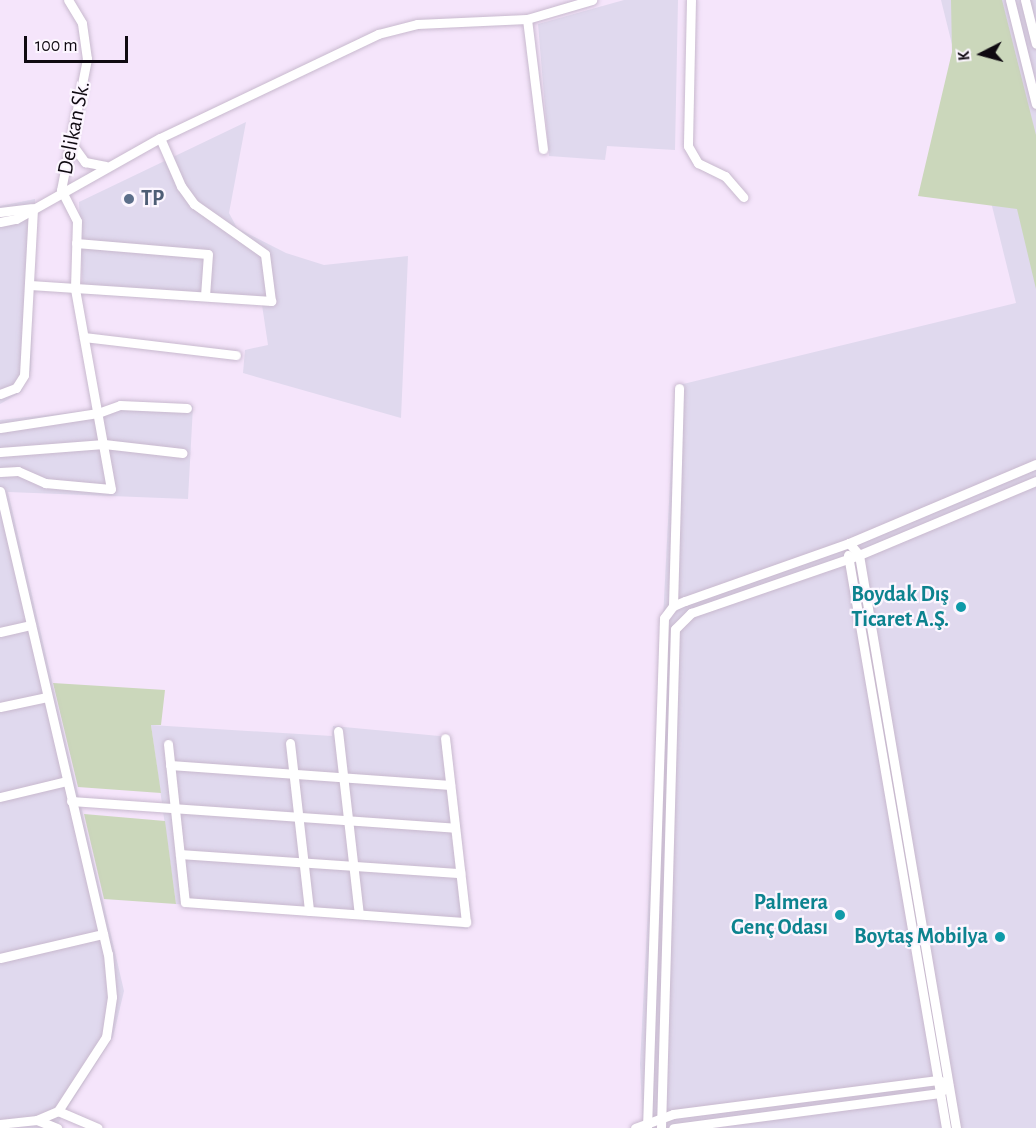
<!DOCTYPE html>
<meta charset="utf-8">
<style>
body{margin:0}
#map{position:relative;width:1036px;height:1128px;overflow:hidden;background:#f5e5fb;font-family:"Alegreya Sans",sans-serif}
div>[style]{position:absolute}
.industrial>*{inset:0;background:#e0d9ee}
.green>*{inset:0;background:#cbd7bb}
.roads{filter:drop-shadow(0 0 2px #c8b9ce) drop-shadow(0 0 2px #c8b9ce)}
.minor>*{height:9px;margin:-4.5px;padding:0 4.5px;transform-origin:4.5px;border-radius:4.5px;background:#fff}
.dots>*{width:16px;height:16px;translate:-50% -50%;box-sizing:border-box;border:3px solid #fcf6ff;border-radius:50%}
span{translate:-50% -50%;white-space:nowrap;text-align:center;line-height:1.15;-webkit-text-stroke:4.5px #fcf6ff;paint-order:stroke}
.street-label{font-size:22px;color:#0f0a11}
.service-label{font-size:22px;color:#4e5e75;font-weight:700}
.left{translate:0 -50%;text-align:left}
.culture-label{font-size:22px;color:#0d838f;font-weight:700}
.right{translate:-100% -50%;text-align:right}
.north{position:absolute;left:952px;top:24px;width:60px;height:60px;-webkit-text-stroke:4px #fcf6ff;paint-order:stroke;rotate:264deg;font-size:16px;font-weight:700;line-height:24px;text-align:center;color:#0f0a11}
.north::after{content:'';display:block;margin:auto;width:21px;height:27px;background:#0f0a11;clip-path:polygon(50% 0,100% 100%,50% 72%,0 100%)}
.scale{position:absolute;left:24px;top:36px;width:104px;height:27px;box-sizing:border-box;border:3px solid #0f0a11;border-top:0;padding-left:8px;font-size:18px;line-height:21px;white-space:nowrap;color:#0f0a11;-webkit-text-stroke:4px #fcf6ff;paint-order:stroke}
</style>
<div id="map">
<div class="industrial">
<i style="clip-path:polygon(624px 0,678px 0,675px 150px,607px 146px,605px 160px,549px 156px,538px 24px)"></i>
<i style="clip-path:polygon(941px 0,1036px 0,1036px 1128px,643px 1128px,640px 1064px,675px 386px,1016px 303px)"></i>
<i style="clip-path:polygon(246px 122px,229px 213px,237px 228px,286px 253px,324px 265px,408px 256px,401px 418px,243px 373px,245px 350px,268px 345px,262px 305px,83px 294px,79px 202px)"></i>
<i style="clip-path:polygon(35px 199px,31px 370px,21px 392px,0 404px,0 206px)"></i>
<i style="clip-path:polygon(193px 406px,188px 499px,8px 492px,124px 991px,113px 1037px,55px 1128px,0 1128px,0 420px,104px 409px)"></i>
<i style="clip-path:polygon(151px 725px,332px 736px,333px 726px,450px 737px,468px 929px,176px 904px)"></i>
</div>
<div class="green">
<i style="clip-path:polygon(951px 0,1002px 0,1036px 135px,1036px 289px,1017px 209px,918px 196px,952px 52px)"></i>
<i style="clip-path:polygon(53px 683px,165px 690px,161px 725px,151px 725px,161px 793px,78px 787px)"></i>
<i style="clip-path:polygon(84px 814px,165px 821px,176px 904px,104px 899px)"></i>
</div>
<div class="roads">
<div class="minor">
<i style="left:691px;top:0;width:146px;rotate:91.2deg"></i>
<i style="left:688px;top:146px;width:20px;rotate:60deg"></i>
<i style="left:698px;top:163px;width:30px;rotate:26deg"></i>
<i style="left:725px;top:176px;width:28px;rotate:49deg"></i>
<i style="left:1010px;top:0;width:107px;rotate:76deg"></i>
<i style="left:1025px;top:0;width:45px;rotate:76deg"></i>
<i style="left:527px;top:19px;width:131px;rotate:83deg"></i>
<i style="left:71px;top:143px;width:24px;rotate:54deg"></i>
<i style="left:85px;top:162px;width:21px;rotate:11deg"></i>
<i style="left:61px;top:190px;width:134px;rotate:-78.8deg"></i>
<i style="left:87px;top:59px;width:36px;rotate:-98deg"></i>
<i style="left:82px;top:23px;width:27px;rotate:-121deg"></i>
<i style="left:0;top:212px;width:31px;rotate:-7deg"></i>
<i style="left:0;top:222px;width:16px;rotate:-11deg"></i>
<i style="left:16px;top:219px;width:165px;rotate:-29.4deg"></i>
<i style="left:160px;top:138px;width:242px;rotate:-25.5deg"></i>
<i style="left:378px;top:34px;width:40px;rotate:-14.4deg"></i>
<i style="left:417px;top:24px;width:110px;rotate:-2.6deg"></i>
<i style="left:527px;top:19px;width:68px;rotate:-16.3deg"></i>
<i style="left:76px;top:243px;width:132px;rotate:4.8deg"></i>
<i style="left:208px;top:254px;width:42px;rotate:94.1deg"></i>
<i style="left:30px;top:285px;width:242px;rotate:3.8deg"></i>
<i style="left:271px;top:301px;width:47px;rotate:-97.3deg"></i>
<i style="left:265px;top:254px;width:87px;rotate:-144.8deg"></i>
<i style="left:194px;top:204px;width:22px;rotate:-126deg"></i>
<i style="left:181px;top:186px;width:52px;rotate:-113.6deg"></i>
<i style="left:84px;top:337px;width:153px;rotate:6.8deg"></i>
<i style="left:0;top:394px;width:17px;rotate:-21deg"></i>
<i style="left:16px;top:388px;width:15px;rotate:-58deg"></i>
<i style="left:24px;top:375px;width:167px;rotate:-86.9deg"></i>
<i style="left:0;top:428px;width:99px;rotate:-8.7deg"></i>
<i style="left:98px;top:413px;width:23px;rotate:-20deg"></i>
<i style="left:120px;top:405px;width:67px;rotate:2.6deg"></i>
<i style="left:0;top:452px;width:104px;rotate:-4.4deg"></i>
<i style="left:104px;top:444px;width:79px;rotate:6.6deg"></i>
<i style="left:0;top:472px;width:18px;rotate:-3deg"></i>
<i style="left:18px;top:471px;width:30px;rotate:24deg"></i>
<i style="left:45px;top:483px;width:66px;rotate:5.2deg"></i>
<i style="left:111px;top:489px;width:204px;rotate:-100.2deg"></i>
<i style="left:75px;top:288px;width:67px;rotate:-88.3deg"></i>
<i style="left:77px;top:221px;width:35px;rotate:-117deg"></i>
<i style="left:0;top:491px;width:475px;rotate:76.9deg"></i>
<i style="left:108px;top:954px;width:43px;rotate:84.7deg"></i>
<i style="left:112px;top:997px;width:40px;rotate:98.5deg"></i>
<i style="left:106px;top:1037px;width:88px;rotate:123deg"></i>
<i style="left:58px;top:1111px;width:23px;rotate:157deg"></i>
<i style="left:37px;top:1120px;width:37px;rotate:174deg"></i>
<i style="left:849px;top:543px;width:16px;rotate:50deg"></i>
<i style="left:859px;top:555px;width:581px;rotate:80.39deg"></i>
<i style="left:848px;top:555px;width:581px;rotate:80.29deg"></i>
<i style="left:673px;top:606px;width:218px;rotate:-88.4deg"></i>
<i style="left:0;top:632px;width:32px;rotate:-13deg"></i>
<i style="left:0;top:707px;width:48px;rotate:-12deg"></i>
<i style="left:338px;top:731px;width:184px;rotate:83.5deg"></i>
<i style="left:290px;top:743px;width:169px;rotate:83.5deg"></i>
<i style="left:168px;top:744px;width:159px;rotate:83.9deg"></i>
<i style="left:185px;top:902px;width:282px;rotate:4.1deg"></i>
<i style="left:466px;top:922px;width:185px;rotate:-96.5deg"></i>
<i style="left:170px;top:765px;width:281px;rotate:4.1deg"></i>
<i style="left:0;top:797px;width:68px;rotate:-13.6deg"></i>
<i style="left:71px;top:801px;width:385px;rotate:4deg"></i>
<i style="left:180px;top:854px;width:281px;rotate:3.9deg"></i>
<i style="left:0;top:958px;width:106px;rotate:-13.1deg"></i>
<i style="left:58px;top:1111px;width:43px;rotate:23deg"></i>
<i style="left:37px;top:1120px;width:22px;rotate:22deg"></i>
<i style="left:635px;top:1128px;width:40px;rotate:-20.2deg"></i>
<i style="left:673px;top:1114px;width:267px;rotate:-7.3deg"></i>
<i style="left:938px;top:1080px;width:11px;rotate:22deg"></i>
<i style="left:948px;top:1084px;width:12px;rotate:132deg"></i>
<i style="left:940px;top:1093px;width:269px;rotate:172.5deg"></i>
<i style="left:647px;top:1128px;width:510px;rotate:-88.09deg"></i>
<i style="left:664px;top:618px;width:15px;rotate:-53deg"></i>
<i style="left:673px;top:606px;width:13px;rotate:-23deg"></i>
<i style="left:685px;top:601px;width:174px;rotate:-19.5deg"></i>
<i style="left:849px;top:543px;width:203px;rotate:-22.9deg"></i>
<i style="left:661px;top:1128px;width:499px;rotate:-88.4deg"></i>
<i style="left:675px;top:629px;width:23px;rotate:-45deg"></i>
<i style="left:691px;top:613px;width:178px;rotate:-19deg"></i>
<i style="left:859px;top:555px;width:192px;rotate:-22.7deg"></i>
</div>
</div>
<div class="dots">
<i style="left:129px;top:199px;background:#5c6f8a"></i>
<i style="left:961px;top:607px;background:#0f9aa8"></i>
<i style="left:840px;top:915px;background:#0f9aa8"></i>
<i style="left:1000px;top:937px;background:#0f9aa8"></i>
</div>
<div class="street-label">
<span style="left:74px;top:128px;rotate:-79deg">Delikan Sk.</span>
</div>
<div class="service-label">
<span class="left" style="left:141px;top:199px">TP</span>
</div>
<div class="culture-label">
<span class="right" style="left:949px;top:607px">Boydak Dış<br>Ticaret A.Ş.</span>
<span class="right" style="left:828px;top:915px">Palmera<br>Genç Odası</span>
<span class="right" style="left:988px;top:937px">Boytaş Mobilya</span>
</div>
<div class="north">K</div>
<div class="scale">100 m</div>
</div>
